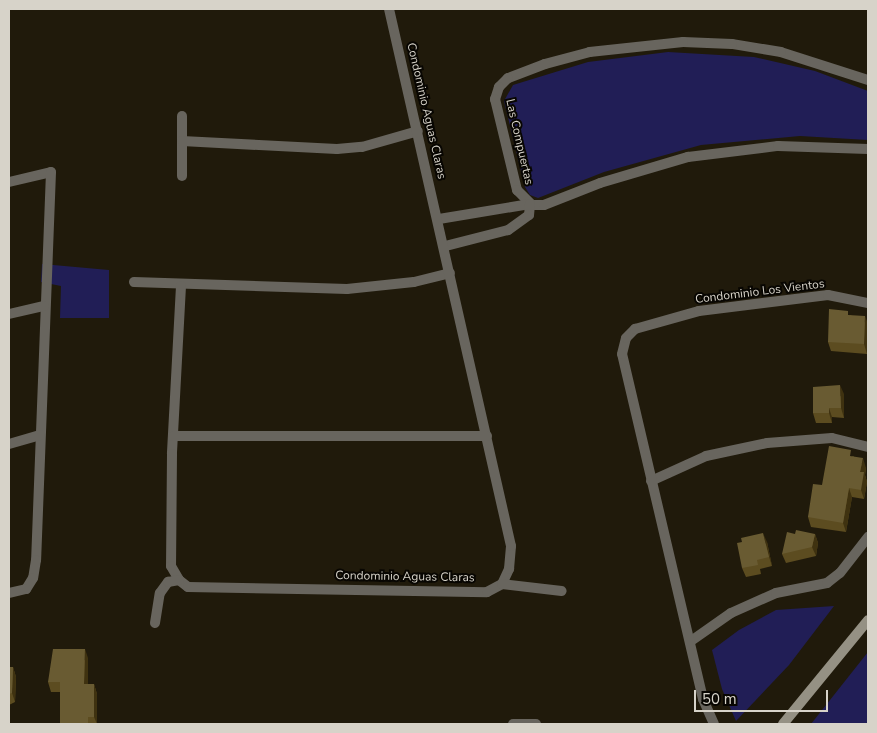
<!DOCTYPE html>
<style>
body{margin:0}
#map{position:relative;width:877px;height:733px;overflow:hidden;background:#201a0b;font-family:"Nunito Sans",sans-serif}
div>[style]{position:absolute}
.green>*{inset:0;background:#211e56}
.street>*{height:10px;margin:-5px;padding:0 5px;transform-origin:5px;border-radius:5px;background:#68655e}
.secondary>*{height:10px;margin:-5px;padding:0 5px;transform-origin:5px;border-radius:5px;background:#959184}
.wall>*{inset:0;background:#5c4c20}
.shaded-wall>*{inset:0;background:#3f3210}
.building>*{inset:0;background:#695b32}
span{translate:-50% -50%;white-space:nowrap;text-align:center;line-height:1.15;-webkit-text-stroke:4px #080602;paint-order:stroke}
.street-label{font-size:12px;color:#d7d3c9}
.frame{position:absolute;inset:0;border:10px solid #d7d3c9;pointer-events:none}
.scale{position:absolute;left:694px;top:690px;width:134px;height:22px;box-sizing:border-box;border:2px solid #d7d3c9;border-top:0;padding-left:6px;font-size:15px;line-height:18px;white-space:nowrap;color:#d7d3c9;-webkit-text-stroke:4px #080602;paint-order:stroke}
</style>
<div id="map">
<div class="green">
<i style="clip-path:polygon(668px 52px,754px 57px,815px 71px,868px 91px,868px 140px,800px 136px,701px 145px,604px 172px,538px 198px,530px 195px,525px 187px,504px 101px,513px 85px,588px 62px)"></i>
<i style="clip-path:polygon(42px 264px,109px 270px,109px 318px,60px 318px,61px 286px,41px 282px)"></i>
<i style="clip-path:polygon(834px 606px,789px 665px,736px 721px,722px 689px,712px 650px,739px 630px,776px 610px)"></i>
<i style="clip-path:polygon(868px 652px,868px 724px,811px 724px)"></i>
</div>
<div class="street">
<i style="left:868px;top:80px;width:91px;rotate:-162.2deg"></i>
<i style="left:781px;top:52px;width:50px;rotate:-170.7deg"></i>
<i style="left:732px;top:44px;width:49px;rotate:-177.7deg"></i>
<i style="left:683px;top:42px;width:94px;rotate:173.9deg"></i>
<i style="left:590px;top:52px;width:47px;rotate:165.1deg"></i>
<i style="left:545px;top:64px;width:40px;rotate:159deg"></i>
<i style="left:508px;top:78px;width:13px;rotate:135deg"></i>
<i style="left:499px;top:87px;width:13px;rotate:108deg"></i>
<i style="left:495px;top:99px;width:94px;rotate:76.4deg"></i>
<i style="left:517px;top:190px;width:21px;rotate:45deg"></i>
<i style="left:532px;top:205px;width:12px"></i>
<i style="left:544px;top:205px;width:60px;rotate:-21.4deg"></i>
<i style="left:600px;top:183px;width:92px;rotate:-16.5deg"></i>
<i style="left:688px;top:157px;width:91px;rotate:-7deg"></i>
<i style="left:778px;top:146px;width:90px;rotate:1.9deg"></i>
<i style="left:182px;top:116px;width:60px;rotate:90deg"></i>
<i style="left:182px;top:141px;width:155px;rotate:3deg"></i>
<i style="left:337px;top:149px;width:25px;rotate:-5deg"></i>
<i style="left:362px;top:147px;width:58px;rotate:-15.9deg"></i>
<i style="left:9px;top:182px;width:43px;rotate:-13.4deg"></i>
<i style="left:51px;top:172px;width:388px;rotate:92.2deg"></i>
<i style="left:36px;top:560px;width:18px;rotate:99deg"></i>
<i style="left:33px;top:578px;width:13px;rotate:122deg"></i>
<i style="left:26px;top:589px;width:17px;rotate:167deg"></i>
<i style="left:439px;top:219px;width:92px;rotate:-9.4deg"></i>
<i style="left:530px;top:204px;width:11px;rotate:95deg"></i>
<i style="left:529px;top:215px;width:26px;rotate:144deg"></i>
<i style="left:508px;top:230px;width:65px;rotate:165.7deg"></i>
<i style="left:134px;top:282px;width:213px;rotate:1.9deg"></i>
<i style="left:347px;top:289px;width:67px;rotate:-6deg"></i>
<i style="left:414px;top:282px;width:37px;rotate:-14deg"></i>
<i style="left:181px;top:286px;width:168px;rotate:93.1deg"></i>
<i style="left:172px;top:454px;width:112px;rotate:90.5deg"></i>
<i style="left:171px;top:566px;width:16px;rotate:60deg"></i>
<i style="left:179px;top:580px;width:11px;rotate:38deg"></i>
<i style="left:188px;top:587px;width:299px;rotate:1deg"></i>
<i style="left:487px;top:592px;width:17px;rotate:-28deg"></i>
<i style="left:502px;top:584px;width:17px;rotate:-65deg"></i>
<i style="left:509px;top:569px;width:23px;rotate:-85deg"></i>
<i style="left:511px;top:546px;width:551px;rotate:-102.8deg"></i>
<i style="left:9px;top:314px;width:36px;rotate:-13deg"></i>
<i style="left:173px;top:436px;width:314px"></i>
<i style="left:9px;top:444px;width:32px;rotate:-16deg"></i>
<i style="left:651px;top:481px;width:60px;rotate:-24.4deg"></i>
<i style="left:706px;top:456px;width:62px;rotate:-12deg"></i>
<i style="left:767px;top:443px;width:65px;rotate:-4.4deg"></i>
<i style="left:832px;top:438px;width:37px;rotate:14deg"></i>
<i style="left:502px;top:584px;width:60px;rotate:6.7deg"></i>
<i style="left:155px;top:623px;width:30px;rotate:-81deg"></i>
<i style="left:160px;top:593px;width:14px;rotate:-54deg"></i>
<i style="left:168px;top:582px;width:11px;rotate:-10deg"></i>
<i style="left:691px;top:641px;width:49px;rotate:-35deg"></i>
<i style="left:731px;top:613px;width:49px;rotate:-24deg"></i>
<i style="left:776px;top:593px;width:52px;rotate:-11.1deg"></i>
<i style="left:827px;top:583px;width:16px;rotate:-38deg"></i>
<i style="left:840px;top:573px;width:46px;rotate:-52.1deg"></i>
<i style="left:513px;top:724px;width:23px"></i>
<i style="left:714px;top:724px;width:27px;rotate:-114deg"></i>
<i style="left:703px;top:699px;width:354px;rotate:-103.2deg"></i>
<i style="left:622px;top:354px;width:16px;rotate:-76deg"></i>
<i style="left:626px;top:338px;width:13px;rotate:-45deg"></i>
<i style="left:635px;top:329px;width:66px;rotate:-15.7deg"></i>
<i style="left:699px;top:311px;width:130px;rotate:-7.1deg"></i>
<i style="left:828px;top:295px;width:41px;rotate:11.3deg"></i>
</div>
<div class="secondary">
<i style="left:783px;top:724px;width:134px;rotate:-50.7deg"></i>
</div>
<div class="wall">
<i style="clip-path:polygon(850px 315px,868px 324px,867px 354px,831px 351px,828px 342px)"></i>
<i style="clip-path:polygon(844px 394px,844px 418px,832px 417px,832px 423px,816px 423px,813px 413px)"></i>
<i style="clip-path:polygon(853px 456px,866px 468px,865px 475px,867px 482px,864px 499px,852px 497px,846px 532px,811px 527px,808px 517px,822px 485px)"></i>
<i style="clip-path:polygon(795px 534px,815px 534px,818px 543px,816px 556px,786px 563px,782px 554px)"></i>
<i style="clip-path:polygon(767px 542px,772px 566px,760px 569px,761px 574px,746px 577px,742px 568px)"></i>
<i style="clip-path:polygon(88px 658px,88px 684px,94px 684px,97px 694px,97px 724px,60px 724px,60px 692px,51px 692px,48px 682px)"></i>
<i style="clip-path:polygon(9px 667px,13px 667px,16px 677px,15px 702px,9px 705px)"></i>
</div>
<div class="shaded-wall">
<i style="clip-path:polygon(865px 316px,868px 324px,867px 354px,864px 344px)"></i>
<i style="clip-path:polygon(840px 385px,844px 394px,844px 418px,841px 408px)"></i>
<i style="clip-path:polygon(829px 408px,832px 417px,832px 423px,829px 413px)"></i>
<i style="clip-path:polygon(863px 458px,866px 468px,865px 475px,867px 482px,864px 499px,861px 490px,860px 472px)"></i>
<i style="clip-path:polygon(849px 488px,852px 497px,846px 532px,843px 523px)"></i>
<i style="clip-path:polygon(763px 533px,767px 542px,772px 566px,769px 557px)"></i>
<i style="clip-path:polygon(815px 534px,818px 543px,816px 556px,812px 547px)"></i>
<i style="clip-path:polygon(85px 649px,88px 658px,88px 694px,84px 684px)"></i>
<i style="clip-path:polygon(13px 667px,16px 677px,15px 702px,12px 693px)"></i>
<i style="clip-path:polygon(94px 684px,97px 694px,97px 724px,94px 717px)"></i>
</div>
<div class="building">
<i style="clip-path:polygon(829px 309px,848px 311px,848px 315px,865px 316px,864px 344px,828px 342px)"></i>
<i style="clip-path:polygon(840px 385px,841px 408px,829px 408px,829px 413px,813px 413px,813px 387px)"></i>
<i style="clip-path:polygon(829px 446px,851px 450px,850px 456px,863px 458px,860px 472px,864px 472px,861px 490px,849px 488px,843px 523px,808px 517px,813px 484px,822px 485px)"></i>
<i style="clip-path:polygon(796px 530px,815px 534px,812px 547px,782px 554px,787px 532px,795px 534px)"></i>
<i style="clip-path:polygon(763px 533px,769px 557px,757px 560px,758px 565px,742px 568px,737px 543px,742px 542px,741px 538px)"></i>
<i style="clip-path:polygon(53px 649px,85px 649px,84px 684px,94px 684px,94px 717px,88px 717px,88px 724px,60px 724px,60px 682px,48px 682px)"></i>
<i style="clip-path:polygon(9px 667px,13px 667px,12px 693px,9px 694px)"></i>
</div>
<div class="street-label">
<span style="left:426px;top:111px;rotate:77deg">Condominio Aguas Claras</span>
<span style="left:519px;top:142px;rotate:77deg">Las Compuertas</span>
<span style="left:760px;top:292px;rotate:-7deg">Condominio Los Vientos</span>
<span style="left:405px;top:577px;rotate:1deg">Condominio Aguas Claras</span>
</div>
<div class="frame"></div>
<div class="scale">50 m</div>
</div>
